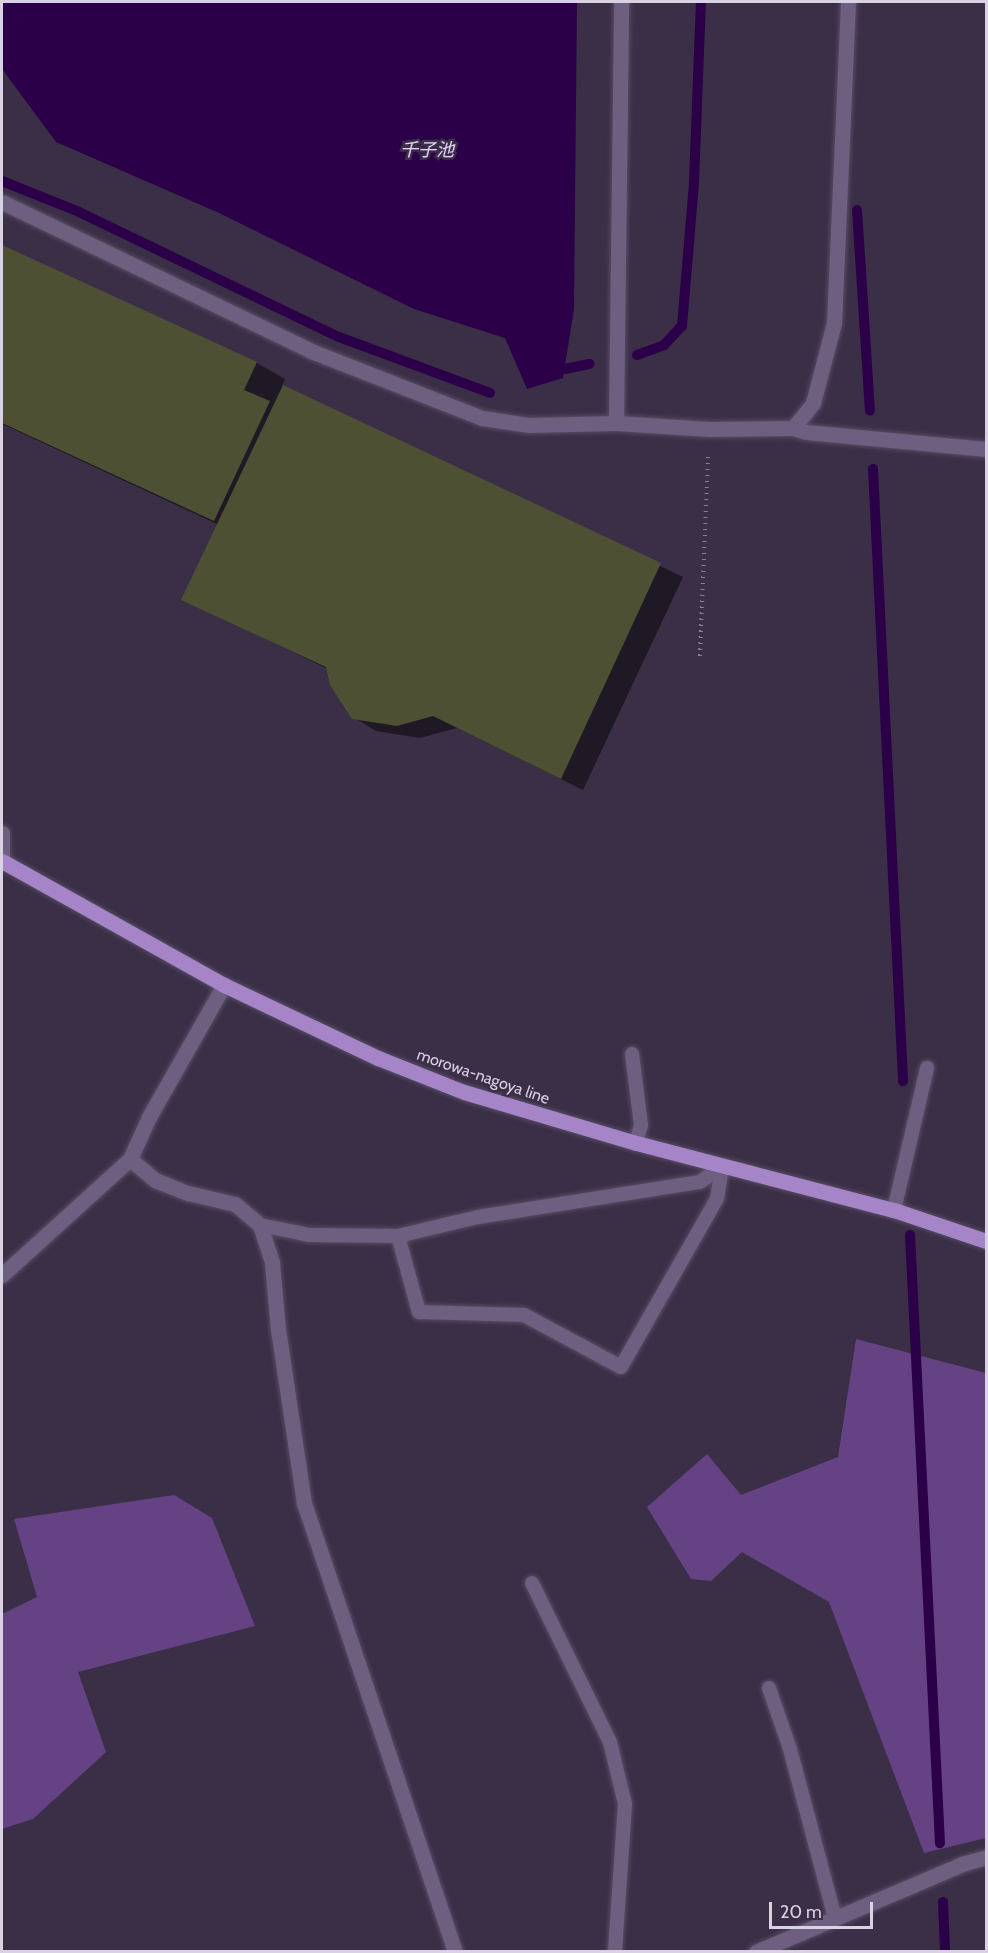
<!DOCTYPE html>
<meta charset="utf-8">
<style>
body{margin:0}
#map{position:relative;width:988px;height:1953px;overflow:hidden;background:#3b2f47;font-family:Cabin,"Noto Sans JP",sans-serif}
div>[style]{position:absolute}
.green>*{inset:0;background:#654283}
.water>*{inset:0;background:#2c0048}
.shadow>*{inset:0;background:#0007}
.stream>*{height:10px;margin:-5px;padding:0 5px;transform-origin:5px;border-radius:5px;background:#2c0048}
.building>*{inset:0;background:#4d5033}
.path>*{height:4px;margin-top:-2px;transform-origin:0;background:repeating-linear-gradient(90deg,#887f93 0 1.5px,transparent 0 6px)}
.roads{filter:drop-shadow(0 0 2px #574c63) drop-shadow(0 0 2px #574c63)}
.service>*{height:14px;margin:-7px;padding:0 7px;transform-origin:7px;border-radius:7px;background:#6e5e7f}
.minor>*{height:15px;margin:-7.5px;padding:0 7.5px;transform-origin:7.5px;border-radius:7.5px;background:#6e5e7f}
.primary>*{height:15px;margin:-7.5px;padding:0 7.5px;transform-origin:7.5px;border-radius:7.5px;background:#a684c8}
span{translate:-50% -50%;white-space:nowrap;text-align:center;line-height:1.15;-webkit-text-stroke:5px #3b2f47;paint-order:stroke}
.street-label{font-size:16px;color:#d9d2e2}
.water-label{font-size:18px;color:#e7d3fd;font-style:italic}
.frame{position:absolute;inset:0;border:3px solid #d9d2e2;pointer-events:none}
.scale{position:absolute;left:769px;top:1902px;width:104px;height:27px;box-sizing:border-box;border:3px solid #d9d2e2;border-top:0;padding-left:8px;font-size:18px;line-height:21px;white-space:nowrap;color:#d9d2e2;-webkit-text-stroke:4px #3b2f47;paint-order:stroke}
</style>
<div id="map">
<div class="green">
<i style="clip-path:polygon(856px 1339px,986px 1373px,986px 1838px,924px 1853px,829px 1602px,742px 1552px,711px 1581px,691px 1579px,647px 1507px,707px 1454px,741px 1495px,838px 1457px)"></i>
<i style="clip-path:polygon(174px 1495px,212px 1518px,255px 1626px,78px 1672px,106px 1752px,33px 1819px,2px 1829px,2px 1614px,37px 1597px,14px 1519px)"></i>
</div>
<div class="water">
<i style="clip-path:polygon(2px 2px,577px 2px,574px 309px,563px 378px,527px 389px,505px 338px,414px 309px,219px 213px,56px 142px,2px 69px)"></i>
</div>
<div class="shadow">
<i style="clip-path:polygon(2px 247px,257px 363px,285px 379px,282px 386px,683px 577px,583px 790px,457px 728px,420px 738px,376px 731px,353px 717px,328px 669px,183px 599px,219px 525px,2px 424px)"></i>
</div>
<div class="stream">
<i style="left:2px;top:181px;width:83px;rotate:21.9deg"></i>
<i style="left:79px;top:212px;width:288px;rotate:25.7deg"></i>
<i style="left:339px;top:337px;width:161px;rotate:20.3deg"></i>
<i style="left:857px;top:210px;width:201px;rotate:86.3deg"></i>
<i style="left:637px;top:355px;width:29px;rotate:-20deg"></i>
<i style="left:664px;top:345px;width:26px;rotate:-47deg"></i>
<i style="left:682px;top:326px;width:144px;rotate:-85.2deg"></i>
<i style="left:694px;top:182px;width:180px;rotate:-87.8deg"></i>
<i style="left:565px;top:369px;width:25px;rotate:-12deg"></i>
<i style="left:873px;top:469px;width:613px;rotate:87.19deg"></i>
<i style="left:910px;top:1235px;width:609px;rotate:87.18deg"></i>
<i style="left:943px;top:1902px;width:50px;rotate:87.7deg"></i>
</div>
<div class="building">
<i style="clip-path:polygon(2px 245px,257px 362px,244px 390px,270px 401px,214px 521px,2px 423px)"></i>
<i style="clip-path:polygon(283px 385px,661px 563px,561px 779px,433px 716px,397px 726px,352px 719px,330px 685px,326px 667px,181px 600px)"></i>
</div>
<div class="path">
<i style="left:700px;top:656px;width:203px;rotate:-87.7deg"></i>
</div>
<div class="roads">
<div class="service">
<i style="left:632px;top:1054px;width:72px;rotate:82.8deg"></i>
<i style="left:641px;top:1125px;width:19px;rotate:106deg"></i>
<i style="left:894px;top:1210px;width:146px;rotate:-76.9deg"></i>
<i style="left:260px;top:1225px;width:50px;rotate:11.5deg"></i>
<i style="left:309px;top:1235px;width:89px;rotate:0.6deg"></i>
<i style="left:398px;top:1236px;width:82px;rotate:-13.4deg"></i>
<i style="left:478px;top:1217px;width:225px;rotate:-9deg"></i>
<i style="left:700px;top:1182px;width:27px;rotate:-36deg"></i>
<i style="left:398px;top:1236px;width:79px;rotate:74.6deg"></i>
<i style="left:419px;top:1312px;width:105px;rotate:1.6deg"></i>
<i style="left:524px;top:1315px;width:110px;rotate:28.2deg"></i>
<i style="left:621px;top:1367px;width:193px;rotate:-60.3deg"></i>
<i style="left:717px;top:1199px;width:33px;rotate:-81deg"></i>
<i style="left:532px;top:1583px;width:177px;rotate:63.9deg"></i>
<i style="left:610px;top:1742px;width:64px;rotate:76.4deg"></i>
<i style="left:625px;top:1804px;width:148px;rotate:93.9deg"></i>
<i style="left:769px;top:1688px;width:65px;rotate:71deg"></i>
<i style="left:790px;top:1749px;width:175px;rotate:75.1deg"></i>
</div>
<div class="minor">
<i style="left:2px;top:202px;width:343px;rotate:25.7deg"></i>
<i style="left:311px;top:351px;width:184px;rotate:21.4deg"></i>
<i style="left:482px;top:418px;width:48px;rotate:8.5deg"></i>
<i style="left:529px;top:425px;width:87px;rotate:-1.3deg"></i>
<i style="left:616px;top:423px;width:93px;rotate:3.7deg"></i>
<i style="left:709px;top:429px;width:84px;rotate:-0.7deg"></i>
<i style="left:793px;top:428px;width:14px;rotate:17deg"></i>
<i style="left:806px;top:432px;width:181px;rotate:5.4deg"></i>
<i style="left:616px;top:423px;width:421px;rotate:-89.3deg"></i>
<i style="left:793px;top:428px;width:32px;rotate:-51deg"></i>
<i style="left:813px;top:403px;width:83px;rotate:-75.3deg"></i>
<i style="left:834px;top:323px;width:321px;rotate:-87.5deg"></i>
<i style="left:2px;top:833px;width:28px;rotate:90deg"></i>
<i style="left:130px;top:1159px;width:33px;rotate:40deg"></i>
<i style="left:155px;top:1180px;width:35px;rotate:22deg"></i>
<i style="left:188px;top:1193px;width:48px;rotate:13.2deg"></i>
<i style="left:235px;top:1204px;width:33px;rotate:40deg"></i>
<i style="left:260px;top:1225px;width:40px;rotate:72deg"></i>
<i style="left:272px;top:1263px;width:66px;rotate:84.8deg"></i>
<i style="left:278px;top:1329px;width:176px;rotate:81.5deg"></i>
<i style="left:304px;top:1503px;width:474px;rotate:71.4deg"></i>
<i style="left:2px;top:1275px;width:173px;rotate:-42.2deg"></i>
<i style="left:130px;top:1159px;width:46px;rotate:-65.7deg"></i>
<i style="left:149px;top:1117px;width:152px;rotate:-60.4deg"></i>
<i style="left:756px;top:1952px;width:224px;rotate:-23.1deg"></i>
<i style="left:962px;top:1864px;width:25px;rotate:-16deg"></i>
</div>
<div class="primary">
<i style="left:2px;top:861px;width:254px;rotate:29.2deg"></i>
<i style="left:224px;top:985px;width:170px;rotate:25.4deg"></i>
<i style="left:378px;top:1058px;width:92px;rotate:21.6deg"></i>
<i style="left:464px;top:1092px;width:179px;rotate:16.5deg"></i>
<i style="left:636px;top:1143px;width:267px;rotate:14.6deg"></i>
<i style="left:894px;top:1210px;width:97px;rotate:18.6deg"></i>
</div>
</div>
<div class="street-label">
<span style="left:483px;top:1077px;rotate:19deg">morowa-nagoya line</span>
</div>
<div class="water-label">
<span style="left:427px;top:150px">千子池</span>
</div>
<div class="frame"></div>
<div class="scale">20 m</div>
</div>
